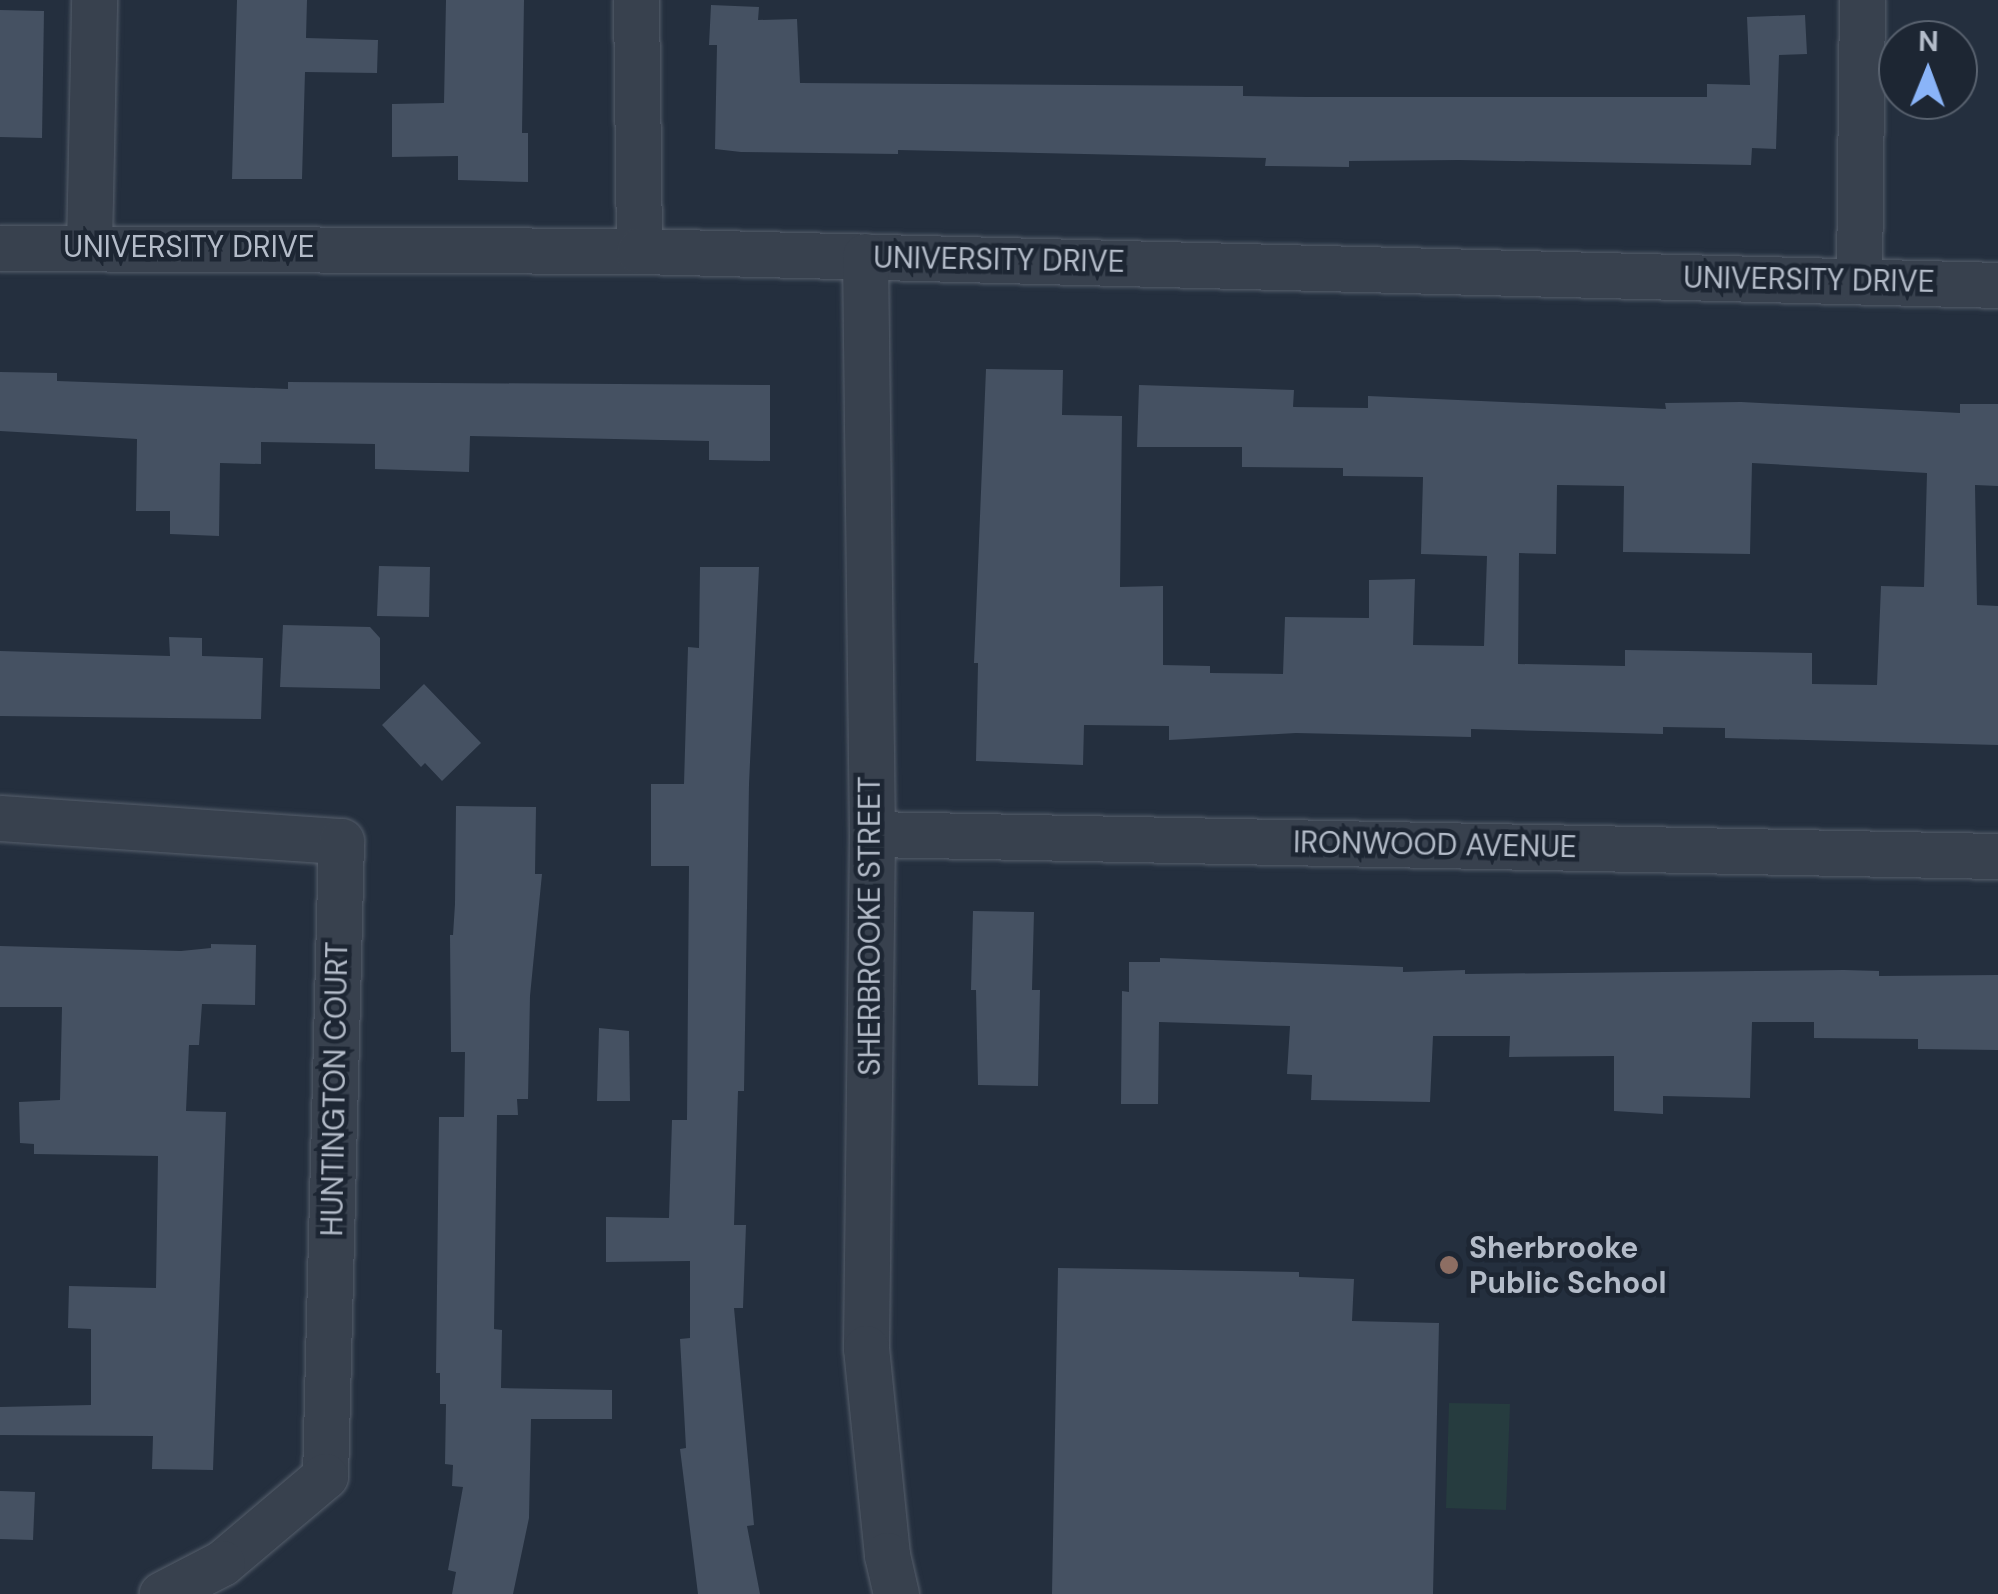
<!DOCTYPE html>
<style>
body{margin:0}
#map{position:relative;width:1998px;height:1594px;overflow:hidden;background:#242f3e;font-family:"DM Sans",sans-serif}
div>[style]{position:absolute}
.green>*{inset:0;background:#263c3f}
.building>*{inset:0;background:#455162}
.roads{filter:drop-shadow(0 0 2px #565f6c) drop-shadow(0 0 2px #565f6c)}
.minor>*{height:45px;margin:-22.5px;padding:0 22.5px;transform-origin:22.5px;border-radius:22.5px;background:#38414e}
.dots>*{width:28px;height:28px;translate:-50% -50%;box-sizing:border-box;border:5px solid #1d2633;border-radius:50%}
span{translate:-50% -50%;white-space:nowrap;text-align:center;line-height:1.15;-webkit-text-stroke:9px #1d2633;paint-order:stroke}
.street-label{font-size:30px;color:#b4bcc9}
.poi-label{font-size:30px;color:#b4bcc9;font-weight:700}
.left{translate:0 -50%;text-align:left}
.north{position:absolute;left:1878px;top:20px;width:100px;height:100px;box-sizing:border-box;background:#1d2633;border:2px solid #59626f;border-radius:50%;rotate:1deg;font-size:28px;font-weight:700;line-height:40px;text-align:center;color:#b4bcc9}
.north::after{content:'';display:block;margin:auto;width:35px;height:45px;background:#8ab4f8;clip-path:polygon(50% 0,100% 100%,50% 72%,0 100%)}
</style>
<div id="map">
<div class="green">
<i style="clip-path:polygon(1449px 1403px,1510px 1404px,1506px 1510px,1446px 1508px)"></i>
</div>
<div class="building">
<i style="clip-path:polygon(237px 0,307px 0,306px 38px,378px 40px,377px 73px,305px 72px,302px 179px,232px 179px)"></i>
<i style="clip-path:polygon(446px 0,524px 0,522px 133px,528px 133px,528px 182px,458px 180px,458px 156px,392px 157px,392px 104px,444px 103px)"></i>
<i style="clip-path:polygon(711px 5px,759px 7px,758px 20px,797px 19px,800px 83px,1243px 86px,1243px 96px,1307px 97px,1707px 97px,1707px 84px,1750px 85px,1747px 17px,1805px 15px,1807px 54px,1779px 55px,1776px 149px,1752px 148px,1751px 165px,1459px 160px,1349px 161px,1349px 167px,1265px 166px,1266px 158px,898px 150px,898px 154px,741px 152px,715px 149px,717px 45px,709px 45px)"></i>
<i style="clip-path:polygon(0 10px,44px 11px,42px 138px,0 137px)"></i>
<i style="clip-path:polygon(evenodd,986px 369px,1063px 370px,1062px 415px,1122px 416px,1120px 587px,1163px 586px,1163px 665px,1210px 666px,1210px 673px,1283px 674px,1285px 617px,1369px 618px,1369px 580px,1415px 579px,1413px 645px,1484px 646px,1487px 556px,1421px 554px,1423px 477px,1343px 476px,1343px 468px,1242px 467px,1242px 447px,1137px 447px,1139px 385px,1294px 390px,1293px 407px,1368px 408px,1368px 396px,1666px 409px,1665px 403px,1741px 402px,1960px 413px,1960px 404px,1998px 404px,1998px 486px,1975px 485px,1977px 605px,1998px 606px,1998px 745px,1725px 738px,1725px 728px,1663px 727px,1663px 734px,1471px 729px,1471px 737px,1296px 733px,1169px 740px,1169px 726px,1084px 725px,1083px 765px,976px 761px,978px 663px,974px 663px,986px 369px,1752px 463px,1927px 473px,1924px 587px,1881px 586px,1877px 685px,1812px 684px,1812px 653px,1625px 650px,1625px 666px,1518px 664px,1519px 553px,1556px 554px,1557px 485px,1624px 486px,1623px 552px,1750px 554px,1752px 463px)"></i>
<i style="clip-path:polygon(0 372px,57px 373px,57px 381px,288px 389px,288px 382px,770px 385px,770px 461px,709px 460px,709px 441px,470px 436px,469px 472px,375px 469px,375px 444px,261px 442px,261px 464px,220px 463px,219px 536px,170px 534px,170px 511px,136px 511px,137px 439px,0 431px)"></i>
<i style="clip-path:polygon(379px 566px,430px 567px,429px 617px,377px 616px)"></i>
<i style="clip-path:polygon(700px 567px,759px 567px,749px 784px,744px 1091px,738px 1091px,734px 1225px,746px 1225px,743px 1308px,734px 1308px,754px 1525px,747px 1526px,760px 1594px,698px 1594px,680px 1449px,686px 1448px,680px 1339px,690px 1338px,690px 1261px,606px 1262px,606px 1217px,669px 1218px,672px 1120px,687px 1120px,689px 866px,651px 866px,651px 784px,684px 784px,688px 647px,699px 648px)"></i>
<i style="clip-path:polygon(283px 625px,370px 627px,380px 638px,380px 689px,280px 687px)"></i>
<i style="clip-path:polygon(169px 637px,202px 638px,202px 656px,263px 658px,261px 719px,0 716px,0 651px,170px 656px)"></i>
<i style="clip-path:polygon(424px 684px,481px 743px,442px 781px,425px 763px,421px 767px,382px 725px)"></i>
<i style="clip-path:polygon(456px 806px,536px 807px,535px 874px,542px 874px,530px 996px,528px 1099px,517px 1099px,518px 1115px,497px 1115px,494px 1329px,502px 1330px,501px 1388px,612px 1390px,612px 1419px,531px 1419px,529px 1518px,513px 1594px,452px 1594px,456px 1572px,448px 1570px,463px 1487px,452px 1486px,453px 1465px,445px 1464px,446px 1404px,440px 1404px,440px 1373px,436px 1373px,439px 1117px,464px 1117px,465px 1052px,451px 1052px,450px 935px,453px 935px,455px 904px)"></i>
<i style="clip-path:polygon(973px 911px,1034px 912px,1032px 990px,1040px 990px,1038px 1086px,978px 1085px,976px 990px,971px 990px)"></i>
<i style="clip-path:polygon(211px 944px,256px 945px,255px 1005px,202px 1004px,199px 1045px,189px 1045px,186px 1111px,226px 1112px,213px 1470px,152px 1469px,153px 1436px,0 1435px,0 1407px,91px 1405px,91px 1329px,68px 1328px,69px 1286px,156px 1288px,158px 1156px,34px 1154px,34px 1144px,20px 1143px,19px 1102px,60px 1100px,62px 1007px,0 1007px,0 946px,181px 951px,211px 948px)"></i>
<i style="clip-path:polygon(1160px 958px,1403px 967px,1403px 972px,1465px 970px,1465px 974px,1844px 970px,1879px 971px,1879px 976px,1998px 975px,1998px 1050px,1918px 1049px,1918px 1039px,1814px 1038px,1814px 1022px,1752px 1022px,1750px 1098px,1663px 1096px,1663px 1114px,1614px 1111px,1614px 1056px,1509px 1057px,1510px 1036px,1433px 1036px,1430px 1102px,1311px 1100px,1312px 1075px,1287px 1074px,1290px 1026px,1159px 1022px,1158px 1104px,1121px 1104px,1122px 991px,1129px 992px,1129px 962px,1160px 962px)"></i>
<i style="clip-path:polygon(599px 1028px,629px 1031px,630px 1101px,597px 1101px)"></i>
<i style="clip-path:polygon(1058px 1268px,1299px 1272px,1299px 1277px,1354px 1279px,1352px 1321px,1439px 1323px,1433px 1594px,1052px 1594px)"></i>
<i style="clip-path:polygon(0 1491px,35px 1492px,33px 1540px,0 1539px)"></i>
</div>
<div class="roads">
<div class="minor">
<i style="left:636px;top:0;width:251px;rotate:89.3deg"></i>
<i style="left:89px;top:246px;width:246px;rotate:-88.8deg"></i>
<i style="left:0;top:248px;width:639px;rotate:0.27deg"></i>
<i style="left:639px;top:251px;width:1359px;rotate:1.43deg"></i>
<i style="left:865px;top:256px;width:578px;rotate:89.31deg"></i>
<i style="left:872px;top:834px;width:514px;rotate:90.67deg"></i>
<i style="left:866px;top:1348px;width:208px;rotate:84.2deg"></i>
<i style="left:887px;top:1555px;width:40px;rotate:77deg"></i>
<i style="left:1859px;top:281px;width:281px;rotate:-89.4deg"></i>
<i style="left:0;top:818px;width:342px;rotate:3.9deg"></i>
<i style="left:341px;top:841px;width:635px;rotate:91.44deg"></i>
<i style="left:325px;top:1476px;width:135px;rotate:139.8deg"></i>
<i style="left:222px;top:1563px;width:68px;rotate:152.7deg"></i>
<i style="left:872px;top:834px;width:1126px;rotate:1.12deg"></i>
</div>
</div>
<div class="dots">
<i style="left:1449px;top:1265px;background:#8d6e63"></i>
</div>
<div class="street-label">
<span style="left:189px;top:247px">UNIVERSITY DRIVE</span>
<span style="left:999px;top:260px;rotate:1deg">UNIVERSITY DRIVE</span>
<span style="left:1809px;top:280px;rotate:1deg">UNIVERSITY DRIVE</span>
<span style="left:1435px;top:845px;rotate:1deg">IRONWOOD AVENUE</span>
<span style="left:870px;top:926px;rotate:-90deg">SHERBROOKE STREET</span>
<span style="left:335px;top:1089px;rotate:-89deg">HUNTINGTON COURT</span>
</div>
<div class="poi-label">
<span class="left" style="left:1469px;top:1265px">Sherbrooke<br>Public School</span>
</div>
<div class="north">N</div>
</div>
